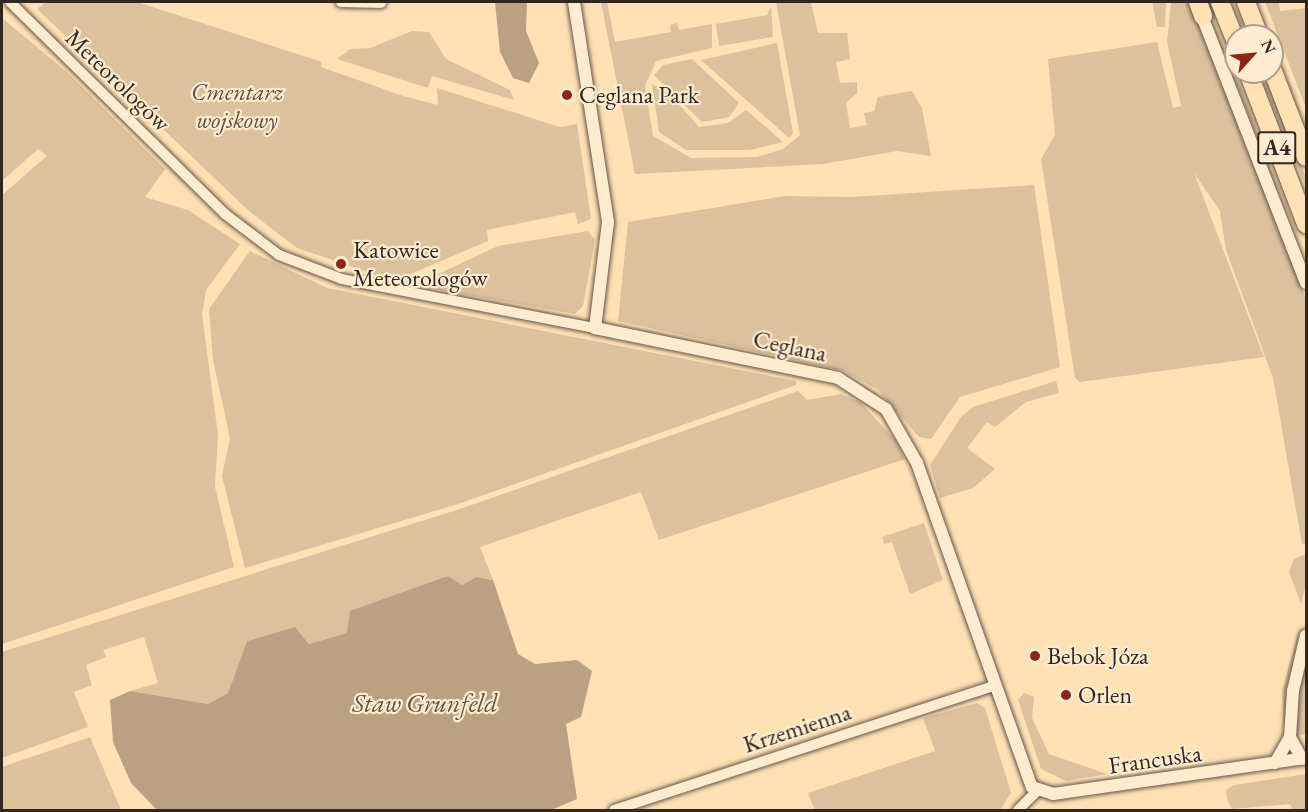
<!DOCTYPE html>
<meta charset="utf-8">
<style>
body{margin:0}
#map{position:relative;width:1308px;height:812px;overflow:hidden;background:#fee1b5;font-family:"EB Garamond",serif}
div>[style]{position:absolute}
.green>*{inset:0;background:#dbc19c}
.water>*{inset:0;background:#b9a182}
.roads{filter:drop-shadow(0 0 2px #655544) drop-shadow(0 0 2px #655544)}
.minor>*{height:10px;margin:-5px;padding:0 5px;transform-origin:5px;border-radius:5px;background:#feeccf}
.tertiary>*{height:12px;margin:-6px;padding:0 6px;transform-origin:6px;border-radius:6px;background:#feeccf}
.motorway>*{height:18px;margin:-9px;padding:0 9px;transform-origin:9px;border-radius:9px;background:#fee1b5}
.dots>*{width:16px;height:16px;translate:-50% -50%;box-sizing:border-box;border:3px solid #feeccf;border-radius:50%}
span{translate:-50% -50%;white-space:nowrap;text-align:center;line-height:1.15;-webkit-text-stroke:4.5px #feeccf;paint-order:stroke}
.shield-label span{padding:2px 4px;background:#feeccf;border:2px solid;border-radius:4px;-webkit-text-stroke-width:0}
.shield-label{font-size:22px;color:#32261f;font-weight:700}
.street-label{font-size:24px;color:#32261f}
.park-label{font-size:24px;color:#5c4d3e;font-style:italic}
.poi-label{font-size:24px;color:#32261f}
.left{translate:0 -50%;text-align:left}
.water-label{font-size:26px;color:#615142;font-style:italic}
.frame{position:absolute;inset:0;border:3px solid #32261f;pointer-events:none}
.north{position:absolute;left:1224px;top:24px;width:60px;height:60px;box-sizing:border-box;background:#feeccf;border:2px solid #ac9d89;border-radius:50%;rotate:63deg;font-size:16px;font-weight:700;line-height:24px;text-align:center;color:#32261f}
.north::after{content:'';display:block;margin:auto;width:21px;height:27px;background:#8f2418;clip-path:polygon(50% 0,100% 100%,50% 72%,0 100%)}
</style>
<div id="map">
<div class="green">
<i style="clip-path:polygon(46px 2px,137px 2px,322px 62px,321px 67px,403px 96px,438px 105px,437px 88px,560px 127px,577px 124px,591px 219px,578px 224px,575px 212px,487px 230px,488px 241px,394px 281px,297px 248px,250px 212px,37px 9px)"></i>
<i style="clip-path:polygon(601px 2px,607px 2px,615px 42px,671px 32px,670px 25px,677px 23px,679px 30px,712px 24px,712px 48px,656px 61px,645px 86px,653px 136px,691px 158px,757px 157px,783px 149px,800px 135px,776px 2px,811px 2px,818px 33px,847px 33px,850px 59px,836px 62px,840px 83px,857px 82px,857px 93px,846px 103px,850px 128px,867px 125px,864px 113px,874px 111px,878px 97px,912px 91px,922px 108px,931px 156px,897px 151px,823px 164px,635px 174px)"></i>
<i style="clip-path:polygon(1152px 2px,1166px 2px,1165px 27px,1157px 27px)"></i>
<i style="clip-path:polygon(1171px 2px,1190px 2px,1193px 8px,1306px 299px,1306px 543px,1302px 544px,1273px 378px,1226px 250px,1220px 211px,1194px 173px,1264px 357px,1080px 382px,1075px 378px,1041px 159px,1055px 135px,1048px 59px,1157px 42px,1173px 108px,1181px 106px,1167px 42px)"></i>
<i style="clip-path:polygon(1204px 2px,1240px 85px,1306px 265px,1287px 213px)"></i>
<i style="clip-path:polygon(1265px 2px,1279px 2px,1280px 11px,1306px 8px,1306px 108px)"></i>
<i style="clip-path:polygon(771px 6px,773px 37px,719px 46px,716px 24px,767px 15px)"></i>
<i style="clip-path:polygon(2px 18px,68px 73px,165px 169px,145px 197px,188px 210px,240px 244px,206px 290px,202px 314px,218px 435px,215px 487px,234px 567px,2px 644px,2px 195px,47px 156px,38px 149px,2px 181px)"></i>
<i style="clip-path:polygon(412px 31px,429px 32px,446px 59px,510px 90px,514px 100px,432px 76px,428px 88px,337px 59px,350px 49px,370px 48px)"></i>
<i style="clip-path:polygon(777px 43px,793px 133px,789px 138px,701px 60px)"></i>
<i style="clip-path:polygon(692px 59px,739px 103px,729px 117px,702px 122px,654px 75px,663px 65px)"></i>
<i style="clip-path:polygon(1262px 72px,1306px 177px,1306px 187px,1270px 93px)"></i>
<i style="clip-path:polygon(652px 84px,668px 92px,699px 127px,728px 123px,746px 110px,783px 142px,750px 150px,686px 150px,659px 132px)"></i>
<i style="clip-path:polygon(1034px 185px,1060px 367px,960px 397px,931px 439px,919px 437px,878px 390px,844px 371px,618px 321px,628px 222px,785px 196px,851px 197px)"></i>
<i style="clip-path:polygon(588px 231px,595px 240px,583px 306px,575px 314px,428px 288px,428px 279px,498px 246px)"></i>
<i style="clip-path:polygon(250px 251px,327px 288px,796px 381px,796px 385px,458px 504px,245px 568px,222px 476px,230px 438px,213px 360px,209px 309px)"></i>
<i style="clip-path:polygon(1056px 381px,1059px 393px,1026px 402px,995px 427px,987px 422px,967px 448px,995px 469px,973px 488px,940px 498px,930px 465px,961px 417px,973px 407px)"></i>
<i style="clip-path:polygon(798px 391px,807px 400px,841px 394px,861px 403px,896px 441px,905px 459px,659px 540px,641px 492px,480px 547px,493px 580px,476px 577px,462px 585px,447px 576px,348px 633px,309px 644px,295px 627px,247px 641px,228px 693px,208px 704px,130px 691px,158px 683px,144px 637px,103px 650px,106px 657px,86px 665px,92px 685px,74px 692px,88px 727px,2px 758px,2px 652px,460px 509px)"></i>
<i style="clip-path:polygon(924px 523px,943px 580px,910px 594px,892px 542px,884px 544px,882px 537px)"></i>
<i style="clip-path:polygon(1306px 554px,1306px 584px,1301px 604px,1289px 572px,1294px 559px)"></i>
<i style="clip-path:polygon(1301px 623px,1287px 693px,1284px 735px,1282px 691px)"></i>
<i style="clip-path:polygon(1306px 655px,1306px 734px,1296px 735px,1299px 692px)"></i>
<i style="clip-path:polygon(1024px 693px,1034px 697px,1032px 718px,1049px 754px,1107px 774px,1066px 781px,1041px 769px,1018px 700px)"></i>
<i style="clip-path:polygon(977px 703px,985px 708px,1011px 793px,1000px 810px,815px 810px,808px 793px,935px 751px,923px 718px)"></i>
<i style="clip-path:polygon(90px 737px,121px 810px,2px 810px,2px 767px)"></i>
<i style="clip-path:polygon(1306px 774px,1306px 810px,1293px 810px,1290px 804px,1232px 809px,1227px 799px,1226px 790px,1234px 785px)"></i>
</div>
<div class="water">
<i style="clip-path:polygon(495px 2px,527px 2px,526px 31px,539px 63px,529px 83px,513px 78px,500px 52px)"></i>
<i style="clip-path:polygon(448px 576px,462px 585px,476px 577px,493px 580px,518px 654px,535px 664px,577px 660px,592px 671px,581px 717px,566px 724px,577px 799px,551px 810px,157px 810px,131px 783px,113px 742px,110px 700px,130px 691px,208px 704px,228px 693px,247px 641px,295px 627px,309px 644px,347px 633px,350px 611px)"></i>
</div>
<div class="roads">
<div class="minor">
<i style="left:10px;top:2px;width:302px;rotate:44.6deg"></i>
<i style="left:225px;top:214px;width:68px;rotate:37.2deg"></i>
<i style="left:279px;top:255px;width:67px;rotate:20.9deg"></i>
<i style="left:342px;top:279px;width:258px;rotate:11deg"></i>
<i style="left:341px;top:2px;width:40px;rotate:1.4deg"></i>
<i style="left:614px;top:810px;width:400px;rotate:-18.1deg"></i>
<i style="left:1018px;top:810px;width:27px;rotate:-45deg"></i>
</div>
<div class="tertiary">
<i style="left:574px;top:2px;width:223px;rotate:81.2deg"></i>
<i style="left:608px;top:222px;width:107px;rotate:97deg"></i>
<i style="left:595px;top:328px;width:248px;rotate:11.6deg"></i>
<i style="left:838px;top:378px;width:57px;rotate:32.9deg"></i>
<i style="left:886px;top:409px;width:62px;rotate:60.1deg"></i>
<i style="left:917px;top:463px;width:344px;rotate:70.5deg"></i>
<i style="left:1032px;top:787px;width:22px;rotate:18deg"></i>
<i style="left:1053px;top:794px;width:256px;rotate:-8.1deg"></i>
<i style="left:1200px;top:11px;width:292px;rotate:68.7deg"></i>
<i style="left:1302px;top:759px;width:25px;rotate:-119deg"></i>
<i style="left:1290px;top:737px;width:46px;rotate:-86.3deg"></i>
<i style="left:1293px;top:691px;width:57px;rotate:-76.9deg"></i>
<i style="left:1275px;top:763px;width:30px;rotate:-60deg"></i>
</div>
<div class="motorway">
<i style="left:1198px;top:2px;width:15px;rotate:70deg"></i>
<i style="left:1220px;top:2px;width:43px;rotate:68.2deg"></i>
<i style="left:1246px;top:2px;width:36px;rotate:69deg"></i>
<i style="left:1272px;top:69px;width:94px;rotate:68.9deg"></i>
<i style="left:1248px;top:72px;width:163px;rotate:69.1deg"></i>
</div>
</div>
<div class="dots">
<i style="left:567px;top:95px;background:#8f2418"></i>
<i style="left:341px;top:264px;background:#8f2418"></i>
<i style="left:1035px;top:656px;background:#8f2418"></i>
<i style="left:1066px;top:695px;background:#8f2418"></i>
</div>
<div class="shield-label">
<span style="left:1277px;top:148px">A4</span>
</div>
<div class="street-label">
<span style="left:118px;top:80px;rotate:44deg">Meteorologów</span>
<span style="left:790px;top:346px;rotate:12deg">Ceglana</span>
<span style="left:797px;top:728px;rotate:-18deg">Krzemienna</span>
<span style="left:1155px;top:759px;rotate:-8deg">Francuska</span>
</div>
<div class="park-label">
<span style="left:237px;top:106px">Cmentarz<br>wojskowy</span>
</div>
<div class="poi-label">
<span class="left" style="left:579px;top:95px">Ceglana Park</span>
<span class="left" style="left:353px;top:264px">Katowice<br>Meteorologów</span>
<span class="left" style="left:1047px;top:656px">Bebok Józa</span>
<span class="left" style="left:1078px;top:695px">Orlen</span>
</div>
<div class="water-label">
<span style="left:425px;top:704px">Staw Grunfeld</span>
</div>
<div class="frame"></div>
<div class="north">N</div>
</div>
